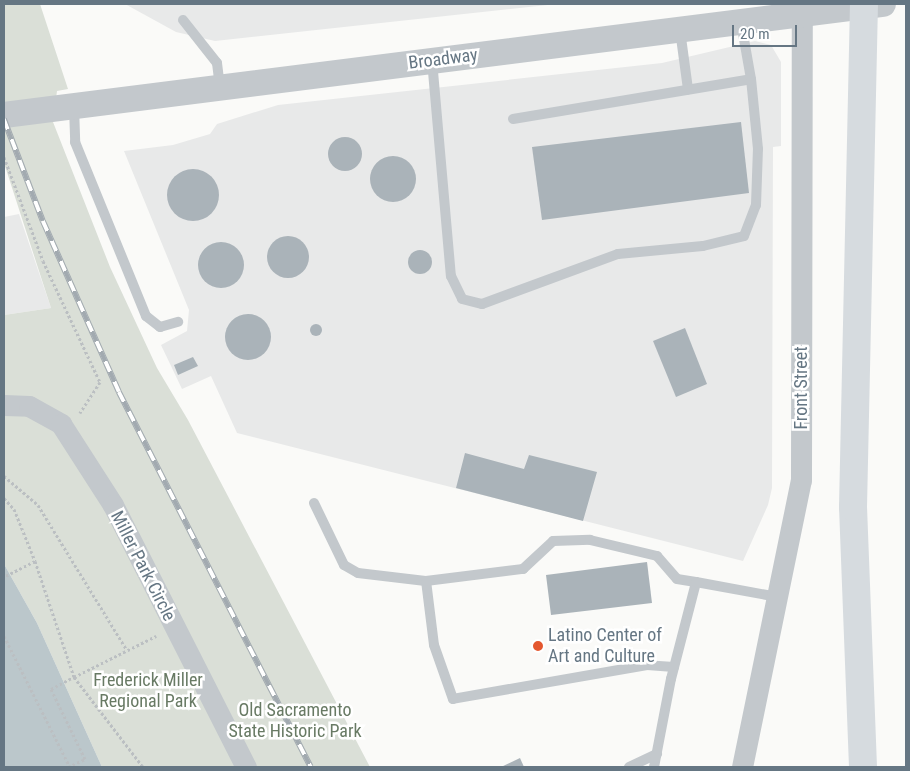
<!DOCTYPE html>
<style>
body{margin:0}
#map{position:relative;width:910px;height:771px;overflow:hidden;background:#fafaf8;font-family:"Roboto Condensed",sans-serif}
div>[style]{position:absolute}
.built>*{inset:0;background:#e8e9e9}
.green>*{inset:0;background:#dadfd7}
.water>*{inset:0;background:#bbc7cb}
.building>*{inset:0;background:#aab3b9}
.round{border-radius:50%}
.path>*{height:3px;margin-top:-1.5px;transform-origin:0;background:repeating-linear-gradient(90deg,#bbbfc2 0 2.5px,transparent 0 5px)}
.service>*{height:10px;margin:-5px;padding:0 5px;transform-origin:5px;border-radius:5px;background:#c3c8cc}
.minor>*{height:21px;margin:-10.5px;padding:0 10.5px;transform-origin:10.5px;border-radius:10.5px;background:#c3c8cc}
.tertiary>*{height:26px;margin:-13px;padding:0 13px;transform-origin:13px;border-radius:13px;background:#c3c8cc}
.motorway>*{height:28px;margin:-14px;padding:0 14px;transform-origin:14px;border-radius:14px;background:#d6dbdf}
.rail>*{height:5.5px;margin-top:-2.75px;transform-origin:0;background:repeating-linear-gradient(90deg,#fff 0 11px,#a2aab0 0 22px);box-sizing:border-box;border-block:1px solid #a2aab0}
.dots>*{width:14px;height:14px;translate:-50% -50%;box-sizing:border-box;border:2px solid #fff;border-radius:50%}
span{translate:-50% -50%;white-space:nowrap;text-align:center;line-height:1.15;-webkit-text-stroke:5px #fff;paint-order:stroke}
.street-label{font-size:18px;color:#657683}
.poi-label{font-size:18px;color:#657683}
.left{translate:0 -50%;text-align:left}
.park-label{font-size:18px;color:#687a64}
.frame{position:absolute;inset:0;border:5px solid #657683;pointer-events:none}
.scale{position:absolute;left:732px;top:25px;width:65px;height:22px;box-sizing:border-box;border:2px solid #657683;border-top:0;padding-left:6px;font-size:15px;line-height:18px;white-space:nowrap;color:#657683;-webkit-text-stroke:4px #fff;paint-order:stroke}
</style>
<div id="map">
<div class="built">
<i style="clip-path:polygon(125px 4px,557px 4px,215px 41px,176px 32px)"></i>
<i style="clip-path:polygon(755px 41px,771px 45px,781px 62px,781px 146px,773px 147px,772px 488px,768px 505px,743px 561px,237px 433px,211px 376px,182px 389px,161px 345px,187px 331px,189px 310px,124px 151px,173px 145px,210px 134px,217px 124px,278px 105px,662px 63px)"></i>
<i style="clip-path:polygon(19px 214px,51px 308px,4px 315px,4px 217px)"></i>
</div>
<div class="green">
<i style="clip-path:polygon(4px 4px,40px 4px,68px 89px,57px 91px,53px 122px,110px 267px,157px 368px,188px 420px,370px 767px,102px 767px,37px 623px,4px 564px,4px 315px,51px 308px,4px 163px)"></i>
</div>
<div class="water">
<i style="clip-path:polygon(4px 564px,37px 623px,102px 767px,4px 767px)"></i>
</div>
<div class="building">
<i style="clip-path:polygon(741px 122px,749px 193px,542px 220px,532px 147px)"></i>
<i class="round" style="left:328px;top:137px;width:34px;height:34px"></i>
<i class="round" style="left:370px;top:156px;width:46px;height:46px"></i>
<i class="round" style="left:167px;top:169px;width:52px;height:52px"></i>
<i class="round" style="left:267px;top:236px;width:42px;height:42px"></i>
<i class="round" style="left:198px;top:242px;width:46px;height:46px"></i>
<i class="round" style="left:408px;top:250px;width:24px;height:24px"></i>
<i class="round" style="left:225px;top:314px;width:46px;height:46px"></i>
<i class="round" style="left:310px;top:324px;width:12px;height:12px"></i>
<i style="clip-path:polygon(685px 328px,707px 384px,676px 397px,653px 341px)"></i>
<i style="clip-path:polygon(193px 357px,198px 366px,178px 375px,174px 365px)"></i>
<i style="clip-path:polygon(465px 453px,524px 469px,529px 455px,597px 472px,583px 521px,456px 488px)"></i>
<i style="clip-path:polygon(647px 562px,652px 603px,551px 615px,546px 575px)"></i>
<i style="clip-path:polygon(520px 758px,524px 767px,501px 767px)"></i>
</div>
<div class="path">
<i style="left:4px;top:157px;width:111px;rotate:69.4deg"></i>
<i style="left:43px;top:261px;width:134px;rotate:64.8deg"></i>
<i style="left:100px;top:382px;width:37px;rotate:123deg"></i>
<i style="left:4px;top:476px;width:45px;rotate:40.5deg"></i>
<i style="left:38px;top:505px;width:170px;rotate:58.5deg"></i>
<i style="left:4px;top:498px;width:15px;rotate:48deg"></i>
<i style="left:14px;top:509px;width:56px;rotate:68deg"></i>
<i style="left:35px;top:561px;width:35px;rotate:153deg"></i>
<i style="left:35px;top:561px;width:122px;rotate:71.4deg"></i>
<i style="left:74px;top:677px;width:92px;rotate:-26.6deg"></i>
<i style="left:4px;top:636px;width:147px;rotate:63.3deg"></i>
<i style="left:68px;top:767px;width:19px;rotate:-25deg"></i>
<i style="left:85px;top:759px;width:78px;rotate:-115.9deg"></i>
<i style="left:51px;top:689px;width:26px;rotate:-28deg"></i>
<i style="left:74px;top:677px;width:113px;rotate:52.5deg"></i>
</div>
<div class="service">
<i style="left:183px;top:20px;width:55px;rotate:51.7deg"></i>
<i style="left:217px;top:63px;width:24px;rotate:83deg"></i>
<i style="left:680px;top:30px;width:60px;rotate:82.3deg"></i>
<i style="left:432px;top:60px;width:217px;rotate:85deg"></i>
<i style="left:451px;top:276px;width:25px;rotate:64deg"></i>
<i style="left:462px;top:299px;width:21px;rotate:14deg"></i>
<i style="left:482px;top:304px;width:145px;rotate:-20.2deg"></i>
<i style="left:618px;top:254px;width:85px;rotate:-5.4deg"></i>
<i style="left:703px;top:246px;width:42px;rotate:-13.7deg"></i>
<i style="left:744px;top:236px;width:33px;rotate:-69deg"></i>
<i style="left:756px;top:205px;width:56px;rotate:-88deg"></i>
<i style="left:758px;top:149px;width:70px;rotate:-95.7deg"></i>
<i style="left:74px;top:107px;width:35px;rotate:88deg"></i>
<i style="left:75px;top:142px;width:188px;rotate:67.8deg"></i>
<i style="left:146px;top:316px;width:18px;rotate:38deg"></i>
<i style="left:160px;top:327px;width:19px;rotate:-16deg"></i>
<i style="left:513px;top:119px;width:241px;rotate:-9.5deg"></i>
<i style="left:751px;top:79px;width:58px;rotate:-100deg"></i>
<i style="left:314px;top:503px;width:69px;rotate:64.2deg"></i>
<i style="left:344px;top:565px;width:16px;rotate:30deg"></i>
<i style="left:358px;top:573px;width:68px;rotate:6.7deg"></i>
<i style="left:674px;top:667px;width:27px;rotate:-176deg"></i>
<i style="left:647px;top:665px;width:197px;rotate:170.1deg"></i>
<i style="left:453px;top:699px;width:57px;rotate:-109.4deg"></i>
<i style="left:434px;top:645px;width:64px;rotate:-97.1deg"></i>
<i style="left:426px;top:581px;width:98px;rotate:-7.1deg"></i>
<i style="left:523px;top:569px;width:41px;rotate:-43deg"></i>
<i style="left:553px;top:541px;width:37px;rotate:-2deg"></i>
<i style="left:590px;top:540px;width:69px;rotate:13.4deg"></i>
<i style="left:657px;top:556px;width:30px;rotate:49deg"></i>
<i style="left:677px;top:579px;width:19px;rotate:9deg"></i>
<i style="left:629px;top:767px;width:31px;rotate:-25deg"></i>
<i style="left:654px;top:767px;width:90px;rotate:-79.1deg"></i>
<i style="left:671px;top:679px;width:100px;rotate:-75.5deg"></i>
<i style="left:696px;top:582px;width:83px;rotate:10.4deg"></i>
</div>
<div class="minor">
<i style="left:4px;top:405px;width:25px;rotate:2deg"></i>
<i style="left:29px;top:406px;width:37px;rotate:29deg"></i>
<i style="left:61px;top:424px;width:96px;rotate:57.3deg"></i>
<i style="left:113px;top:505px;width:294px;rotate:63.1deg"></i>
<i style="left:742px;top:767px;width:293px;rotate:-78.4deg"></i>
<i style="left:801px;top:480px;width:476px;rotate:-89.9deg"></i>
</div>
<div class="tertiary">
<i style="left:4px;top:115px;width:886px;rotate:-7.2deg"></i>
</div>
<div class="motorway">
<i style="left:863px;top:767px;width:260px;rotate:-92.2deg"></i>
<i style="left:853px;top:507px;width:503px;rotate:-88.75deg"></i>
</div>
<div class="rail">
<i style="left:4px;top:119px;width:109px;rotate:69.1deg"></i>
<i style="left:43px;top:221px;width:187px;rotate:66deg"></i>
<i style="left:119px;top:392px;width:421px;rotate:62.9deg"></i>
</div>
<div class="dots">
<i style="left:538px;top:646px;background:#e4572e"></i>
</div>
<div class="street-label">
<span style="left:443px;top:59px;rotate:-7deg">Broadway</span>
<span style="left:801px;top:388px;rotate:-90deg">Front Street</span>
<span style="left:143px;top:566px;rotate:63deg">Miller Park Circle</span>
</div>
<div class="poi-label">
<span class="left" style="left:548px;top:646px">Latino Center of<br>Art and Culture</span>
</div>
<div class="park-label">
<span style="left:148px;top:691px">Frederick Miller<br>Regional Park</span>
<span style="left:295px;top:721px">Old Sacramento<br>State Historic Park</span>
</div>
<div class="frame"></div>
<div class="scale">20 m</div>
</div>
